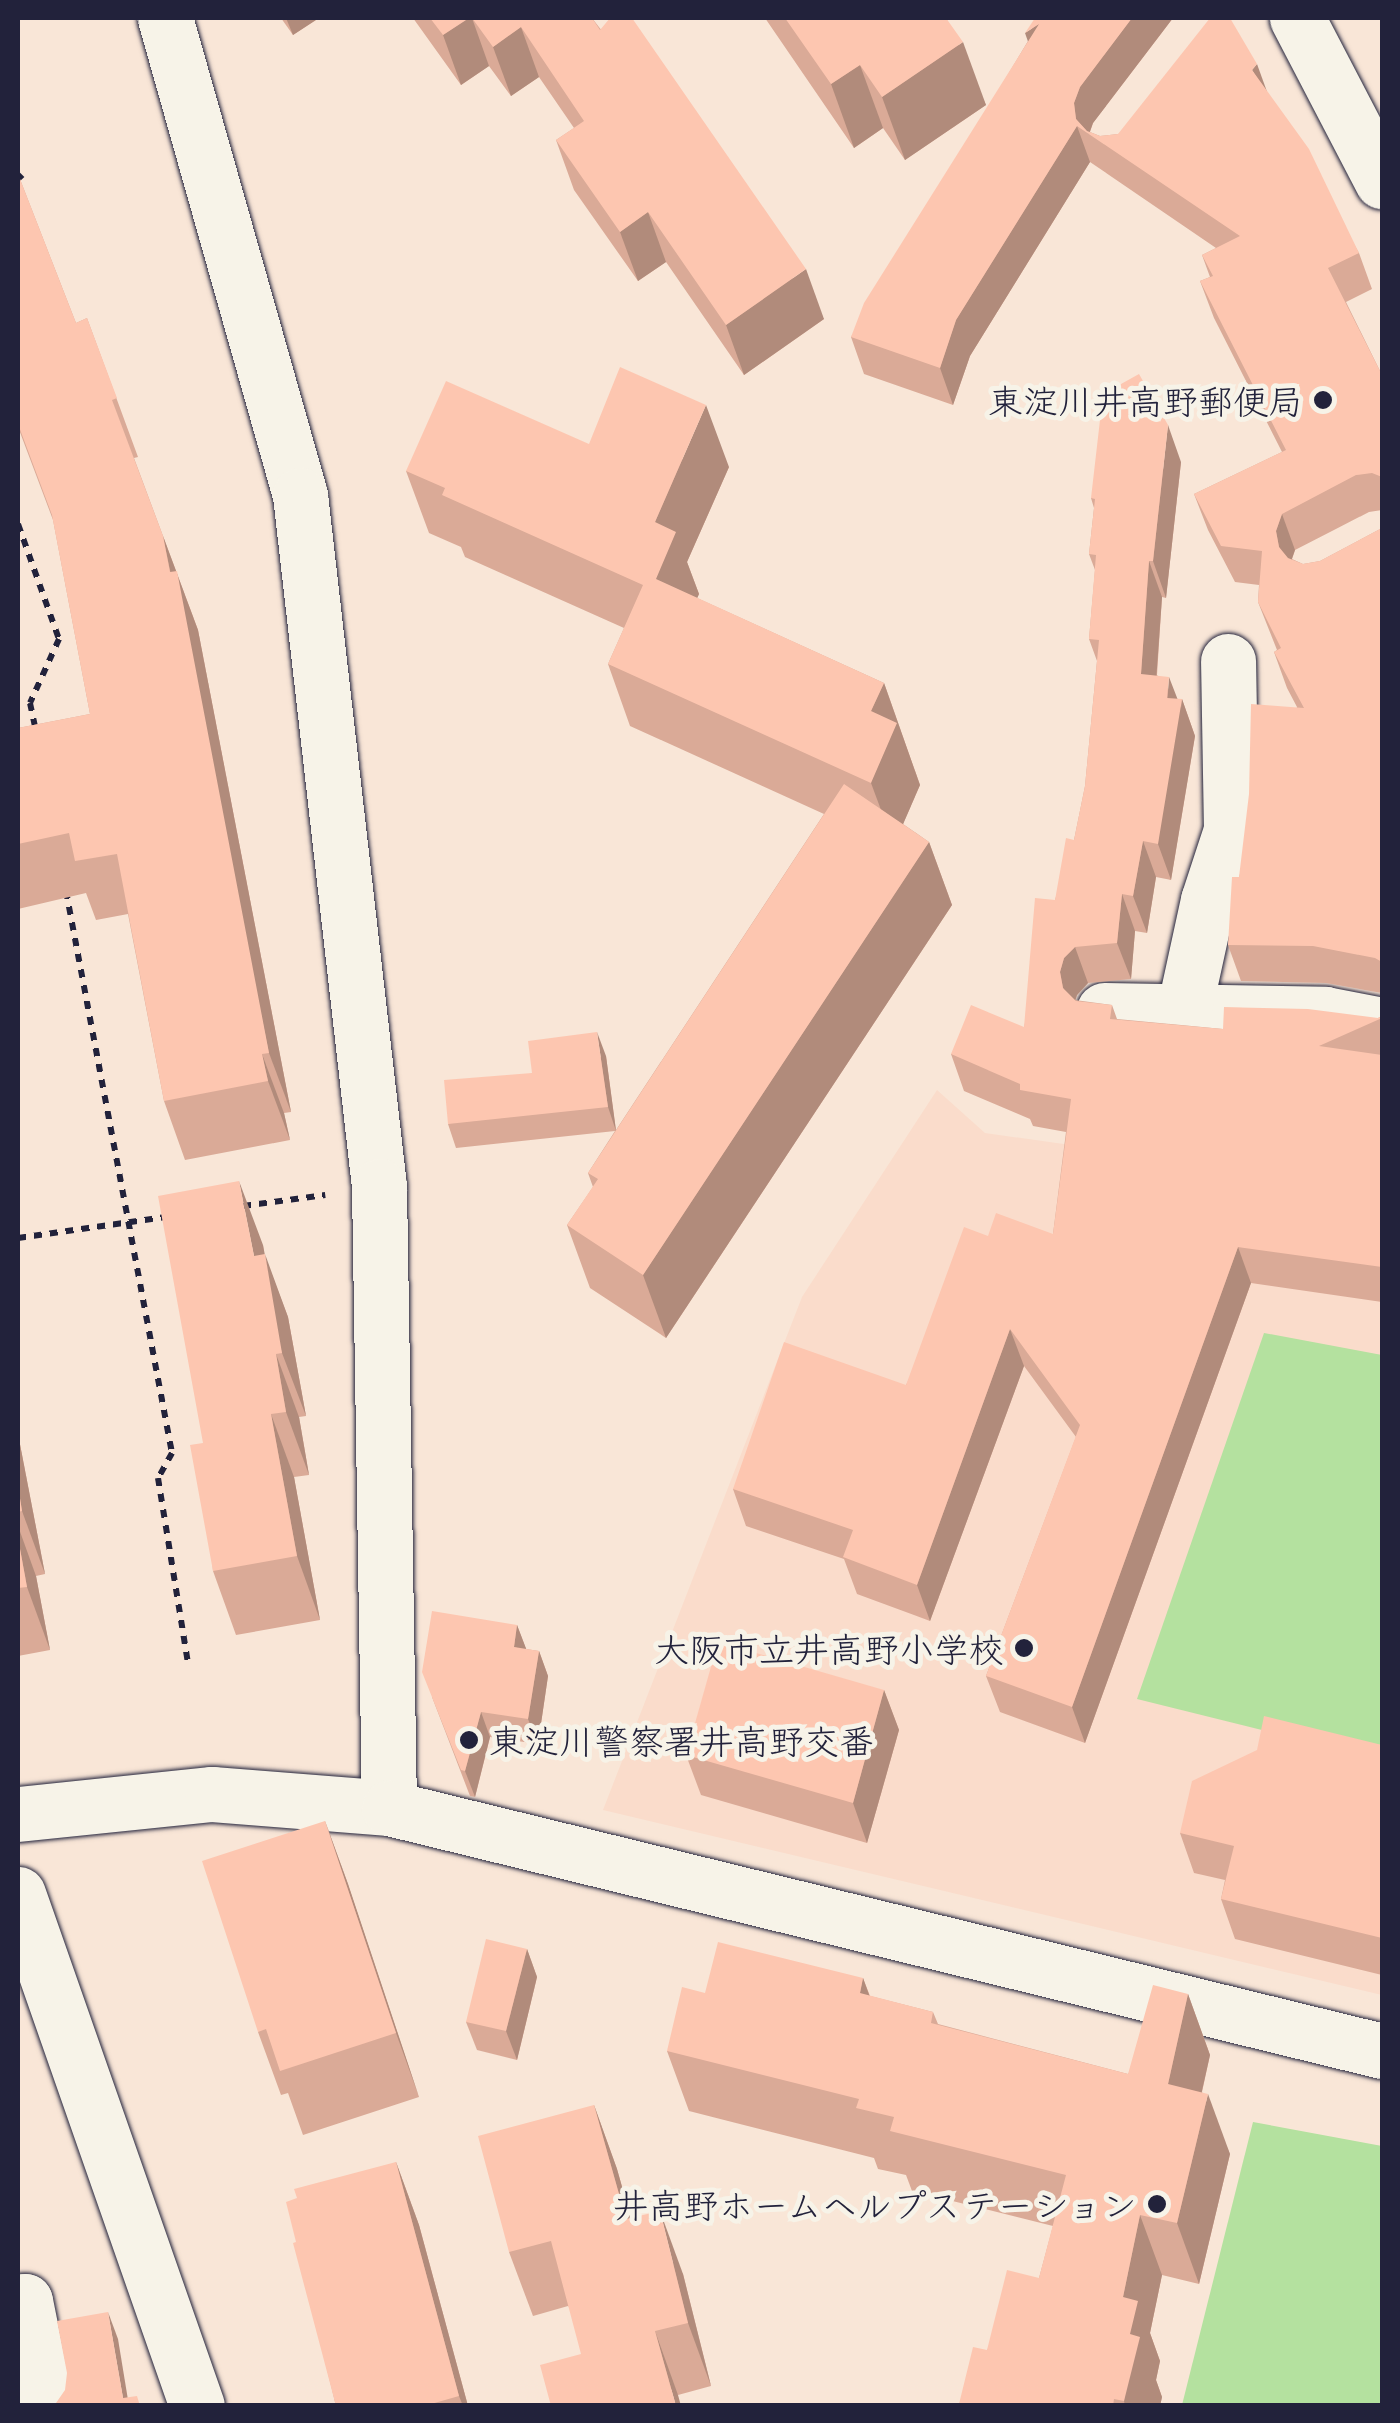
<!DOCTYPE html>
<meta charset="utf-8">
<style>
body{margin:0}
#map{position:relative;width:1400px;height:2423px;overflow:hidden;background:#f9e6d7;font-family:"Playpen Sans","Klee One",sans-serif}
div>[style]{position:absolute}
.built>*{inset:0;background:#fadccb}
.green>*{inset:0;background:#b4e19f}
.path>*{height:6px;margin-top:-3px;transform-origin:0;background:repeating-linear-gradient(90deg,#22223b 0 8px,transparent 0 16px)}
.roads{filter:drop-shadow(0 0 2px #22223b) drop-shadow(0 0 2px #22223b)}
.minor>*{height:55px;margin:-27.5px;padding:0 27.5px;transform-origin:27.5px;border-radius:27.5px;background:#f7f3e8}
.tertiary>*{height:55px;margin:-27.5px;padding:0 27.5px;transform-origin:27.5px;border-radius:27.5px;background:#f7f3e8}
.wall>*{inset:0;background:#daaa97}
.shaded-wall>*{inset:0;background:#b18b7b}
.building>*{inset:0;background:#fdc6b0}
.dots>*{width:28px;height:28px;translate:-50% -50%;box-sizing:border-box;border:5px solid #f7f3e8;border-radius:50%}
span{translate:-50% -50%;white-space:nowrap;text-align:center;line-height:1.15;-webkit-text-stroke:10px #f7f3e8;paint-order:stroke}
.poi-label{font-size:35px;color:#22223b}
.right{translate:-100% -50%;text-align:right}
.left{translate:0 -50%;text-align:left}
.frame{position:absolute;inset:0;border:20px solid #22223b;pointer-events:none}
</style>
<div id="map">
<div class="built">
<i style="clip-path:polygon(937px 1090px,985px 1133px,1382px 1189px,1382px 1995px,603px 1810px,802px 1297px)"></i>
</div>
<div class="green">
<i style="clip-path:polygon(1264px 1333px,1382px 1355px,1382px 1760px,1137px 1699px)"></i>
<i style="clip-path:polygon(1253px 2122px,1382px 2146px,1382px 2405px,1182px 2405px)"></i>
</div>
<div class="path">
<i style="left:18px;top:179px;width:6px;rotate:-45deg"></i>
<i style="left:18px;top:524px;width:122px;rotate:70.4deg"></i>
<i style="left:59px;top:639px;width:70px;rotate:114.4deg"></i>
<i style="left:30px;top:703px;width:30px;rotate:78deg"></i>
<i style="left:66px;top:891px;width:572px;rotate:79.32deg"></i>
<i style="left:172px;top:1453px;width:29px;rotate:119deg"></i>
<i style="left:158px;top:1478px;width:188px;rotate:80.8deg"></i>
<i style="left:243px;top:1206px;width:83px;rotate:-7.6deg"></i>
<i style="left:18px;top:1238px;width:149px;rotate:-8.1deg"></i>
</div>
<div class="roads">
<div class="minor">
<i style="left:165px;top:18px;width:496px;rotate:74.2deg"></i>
<i style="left:300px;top:495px;width:696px;rotate:83.48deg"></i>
<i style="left:379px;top:1186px;width:622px;rotate:89.08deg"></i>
<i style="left:1104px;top:1010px;width:221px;rotate:1deg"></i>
<i style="left:1325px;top:1014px;width:58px;rotate:10.9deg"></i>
<i style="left:1184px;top:1010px;width:113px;rotate:-77.7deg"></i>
<i style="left:1208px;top:900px;width:74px;rotate:-71.8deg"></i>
<i style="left:1231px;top:830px;width:169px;rotate:-91deg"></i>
<i style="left:18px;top:1894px;width:542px;rotate:70.73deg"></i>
<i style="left:18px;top:2302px;width:7px;rotate:-8deg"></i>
<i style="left:25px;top:2301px;width:107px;rotate:78.7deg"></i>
</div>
<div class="tertiary">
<i style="left:1297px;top:18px;width:184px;rotate:62.5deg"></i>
<i style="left:18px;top:1814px;width:195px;rotate:-5.9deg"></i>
<i style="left:212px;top:1794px;width:178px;rotate:4.5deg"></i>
<i style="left:389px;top:1808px;width:1022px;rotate:13.75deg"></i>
</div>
</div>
<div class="wall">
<i style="clip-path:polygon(281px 18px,319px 18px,293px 35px)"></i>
<i style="clip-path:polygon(413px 18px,592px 18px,824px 319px,744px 375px,666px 262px,638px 281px,574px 190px,556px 140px,574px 128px,539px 77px,511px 96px,489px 66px,461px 85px)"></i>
<i style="clip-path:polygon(765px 18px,946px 18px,986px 105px,905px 160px,883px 128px,854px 148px)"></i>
<i style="clip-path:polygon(1035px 18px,1173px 18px,1093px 123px,1090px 132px,1100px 136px,1118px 134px,1266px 90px,1359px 253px,1372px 289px,1346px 302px,1382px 375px,1382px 510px,1369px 512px,1295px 550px,1292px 559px,1303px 564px,1320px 561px,1382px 528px,1382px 993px,1326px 983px,1241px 981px,1228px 945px,1239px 877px,1297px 707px,1287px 688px,1274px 652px,1277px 650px,1258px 602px,1259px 585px,1235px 582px,1208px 530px,1194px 494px,1282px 452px,1214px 318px,1200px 281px,1210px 277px,1202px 255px,1216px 248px,1090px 162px,970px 356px,953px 405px,864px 374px,851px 337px,1028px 41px)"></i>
<i style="clip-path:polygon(18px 174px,76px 323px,87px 318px,138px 457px,134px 458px,198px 630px,291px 1112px,284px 1113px,290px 1140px,185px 1160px,164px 1101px,128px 914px,96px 920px,86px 893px,18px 909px,18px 728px,90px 714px,53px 520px,18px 427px)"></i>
<i style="clip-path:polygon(589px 444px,729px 467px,687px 562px,699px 594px,697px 598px,884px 683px,920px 785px,903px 824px,929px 842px,952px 905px,666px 1338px,590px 1288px,567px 1225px,593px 1187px,588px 1173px,615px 1131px,456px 1148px,448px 1124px,532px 1073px,606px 1056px,616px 1130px,824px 814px,630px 726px,608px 664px,624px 628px,465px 557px,461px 547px,429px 533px,406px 471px)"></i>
<i style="clip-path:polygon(1181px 462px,1166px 598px,1162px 597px,1157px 675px,1177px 699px,1182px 699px,1195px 736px,1171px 880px,1156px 877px,1147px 933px,1135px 931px,1131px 979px,1088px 983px,1077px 995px,1075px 1000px,1112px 1005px,1117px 1019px,1223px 1029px,1378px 1018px,1382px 1016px,1382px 1302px,1251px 1283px,1085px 1743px,1000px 1712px,986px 1676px,1076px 1437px,1024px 1366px,930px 1621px,857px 1594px,844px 1559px,746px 1526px,733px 1489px,906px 1385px,988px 1236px,1053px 1234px,1066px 1132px,1033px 1126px,1030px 1119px,964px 1091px,951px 1054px,1024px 1027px,1055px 900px,1074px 840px,1085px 786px,1097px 661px,1089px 639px,1095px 570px,1089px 554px,1094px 508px,1091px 498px)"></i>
<i style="clip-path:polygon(263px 1245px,264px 1254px,288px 1317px,306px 1416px,299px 1417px,309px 1475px,294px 1477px,320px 1620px,236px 1635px,213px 1571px,203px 1443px)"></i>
<i style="clip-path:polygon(18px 1434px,45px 1574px,36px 1576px,50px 1650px,18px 1656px)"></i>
<i style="clip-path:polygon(517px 1625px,526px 1649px,539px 1651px,548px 1676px,538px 1744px,490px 1737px,475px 1797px,470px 1796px,432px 1697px)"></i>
<i style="clip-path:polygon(884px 1690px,899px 1730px,867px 1843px,701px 1795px,686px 1755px)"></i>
<i style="clip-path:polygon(1382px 1745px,1382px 1975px,1235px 1939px,1221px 1899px,1225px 1880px,1194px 1873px,1180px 1833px)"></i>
<i style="clip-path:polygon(325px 1821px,348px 1884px,419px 2097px,303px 2135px,288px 2093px,281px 2095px,258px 2032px)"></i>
<i style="clip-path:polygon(527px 1949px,537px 1977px,517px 2060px,477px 2050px,466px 2022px)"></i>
<i style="clip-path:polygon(863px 1978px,870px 1996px,933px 2012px,938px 2024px,1128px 2074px,1188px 1994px,1210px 2055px,1202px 2092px,1230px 2154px,1199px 2284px,1162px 2275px,1150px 2333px,1160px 2361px,1156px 2380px,1162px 2397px,1160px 2406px,960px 2406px,959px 2404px,987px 2350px,1039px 2278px,1053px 2226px,912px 2191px,906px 2175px,878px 2169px,874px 2158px,689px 2111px,667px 2051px)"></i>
<i style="clip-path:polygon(594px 2105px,617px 2169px,631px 2218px,683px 2274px,711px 2386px,678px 2395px,568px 2306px,533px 2316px,509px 2252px)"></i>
<i style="clip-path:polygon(396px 2162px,419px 2225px,468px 2406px,336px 2406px,296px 2242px)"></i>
</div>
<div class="shaded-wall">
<i style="clip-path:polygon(286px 18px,319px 18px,293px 35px)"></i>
<i style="clip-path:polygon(469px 18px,472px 18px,489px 66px,461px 85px,443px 35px)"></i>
<i style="clip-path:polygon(1132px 18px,1173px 18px,1093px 123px,1089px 134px,1076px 119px,1074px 103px,1080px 87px)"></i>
<i style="clip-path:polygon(1039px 24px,1038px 70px,1025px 33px)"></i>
<i style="clip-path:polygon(521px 27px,539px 77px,511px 96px,493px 47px)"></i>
<i style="clip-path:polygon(963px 42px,986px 105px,905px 160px,882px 97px)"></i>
<i style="clip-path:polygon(1257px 64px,1270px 100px,1252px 70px)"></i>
<i style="clip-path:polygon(860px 65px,883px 128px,854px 148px,831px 84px)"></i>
<i style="clip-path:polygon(1077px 126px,1090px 162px,970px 356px,953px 405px,940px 368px,956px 320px)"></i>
<i style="clip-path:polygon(648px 212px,666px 262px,638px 281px,620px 232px)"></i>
<i style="clip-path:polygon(806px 269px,824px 319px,744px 375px,726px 325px)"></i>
<i style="clip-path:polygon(706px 405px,729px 467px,687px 562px,699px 594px,678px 641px,656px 579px,655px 522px)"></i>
<i style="clip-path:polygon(1168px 425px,1181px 462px,1166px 598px,1153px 561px)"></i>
<i style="clip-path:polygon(1282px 514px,1295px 550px,1289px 567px,1279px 547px,1276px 531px)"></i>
<i style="clip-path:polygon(163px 536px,198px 630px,291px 1112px,269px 1053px)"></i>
<i style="clip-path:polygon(1149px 561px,1162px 597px,1154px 710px,1141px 674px)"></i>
<i style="clip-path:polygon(1169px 677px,1181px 708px,1182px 699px,1195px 736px,1171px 880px,1158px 844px)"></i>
<i style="clip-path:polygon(884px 683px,920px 785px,894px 845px,871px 783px,871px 711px)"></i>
<i style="clip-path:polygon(1143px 841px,1156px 877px,1147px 933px,1133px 896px)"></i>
<i style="clip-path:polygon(929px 842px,952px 905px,666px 1338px,643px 1275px)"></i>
<i style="clip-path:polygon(1122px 894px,1135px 931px,1131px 979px,1117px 943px)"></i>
<i style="clip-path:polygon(1075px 947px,1088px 983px,1077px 995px,1073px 1008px,1063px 988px,1060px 972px,1064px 958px)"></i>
<i style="clip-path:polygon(597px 1032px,606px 1056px,616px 1131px,608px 1107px)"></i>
<i style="clip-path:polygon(262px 1054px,284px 1113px,290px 1140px,268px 1081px)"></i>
<i style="clip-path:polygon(239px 1181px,263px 1245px,270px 1282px,265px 1254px,288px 1317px,306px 1416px,282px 1353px,254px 1256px)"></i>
<i style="clip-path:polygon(1238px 1247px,1251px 1283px,1085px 1743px,1072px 1707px)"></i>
<i style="clip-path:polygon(1010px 1329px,1024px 1366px,930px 1621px,917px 1585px)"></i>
<i style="clip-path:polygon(276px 1354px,299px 1417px,309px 1475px,286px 1412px)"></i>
<i style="clip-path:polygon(271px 1414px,294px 1477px,320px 1620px,297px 1556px)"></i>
<i style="clip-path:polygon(18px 1434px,45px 1574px,22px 1511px,18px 1486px)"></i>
<i style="clip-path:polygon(18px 1526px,36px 1576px,50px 1650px,27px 1587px,18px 1538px)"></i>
<i style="clip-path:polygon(517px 1625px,527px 1651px,514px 1647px)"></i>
<i style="clip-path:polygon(539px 1651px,548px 1676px,538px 1744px,528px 1719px)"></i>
<i style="clip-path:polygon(884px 1690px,899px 1730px,867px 1843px,853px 1803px)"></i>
<i style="clip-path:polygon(481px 1712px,490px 1737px,475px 1797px,465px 1771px)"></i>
<i style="clip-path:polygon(325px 1821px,348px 1884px,419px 2097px,396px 2033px)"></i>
<i style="clip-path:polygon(527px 1949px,537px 1977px,517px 2060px,506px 2031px)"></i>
<i style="clip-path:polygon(863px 1978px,885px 2039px,860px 1993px)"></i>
<i style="clip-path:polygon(1188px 1994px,1210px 2055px,1190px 2144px,1168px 2084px)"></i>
<i style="clip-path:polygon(1208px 2094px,1230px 2154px,1199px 2284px,1177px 2223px)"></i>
<i style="clip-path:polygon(594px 2105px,617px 2169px,649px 2283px,626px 2219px)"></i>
<i style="clip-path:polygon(396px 2162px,419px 2225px,468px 2406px,463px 2406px,459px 2396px)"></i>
<i style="clip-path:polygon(660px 2211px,683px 2274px,711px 2386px,688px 2323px)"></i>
<i style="clip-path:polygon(1140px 2215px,1162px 2275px,1150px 2333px,1160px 2361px,1156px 2380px,1162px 2397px,1160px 2406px,1125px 2406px,1124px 2401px,1130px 2334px,1123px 2297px)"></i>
<i style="clip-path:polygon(108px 2312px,118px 2339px,129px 2406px,123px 2398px)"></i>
<i style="clip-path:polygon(655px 2331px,678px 2395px,681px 2406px,676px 2406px)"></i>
</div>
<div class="building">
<i style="clip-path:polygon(430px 18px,469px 18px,443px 35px)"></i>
<i style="clip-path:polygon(472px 18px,592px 18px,600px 30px,610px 18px,632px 18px,806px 269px,726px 325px,648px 212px,620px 232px,556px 140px,584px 121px,521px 27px,493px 47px)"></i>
<i style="clip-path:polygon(785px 18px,946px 18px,963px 42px,882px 97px,860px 65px,831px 84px)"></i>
<i style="clip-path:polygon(1035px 18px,1132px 18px,1080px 87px,1074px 103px,1076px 119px,1087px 131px,1100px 136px,1118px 134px,1210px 18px,1230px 18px,1257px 64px,1252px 70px,1309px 149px,1359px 253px,1328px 268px,1382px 375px,1382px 477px,1372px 473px,1356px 475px,1282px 514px,1276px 531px,1279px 547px,1288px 558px,1303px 564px,1320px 561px,1382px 528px,1382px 962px,1375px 958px,1313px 946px,1228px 945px,1232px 877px,1239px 877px,1249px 794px,1251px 704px,1304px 708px,1274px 652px,1281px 648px,1258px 602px,1262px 551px,1221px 546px,1194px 494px,1286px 450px,1200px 281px,1213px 276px,1202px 255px,1240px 236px,1077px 126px,956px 320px,940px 368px,851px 337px,864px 303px,1039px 24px,1025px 33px)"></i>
<i style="clip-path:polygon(18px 174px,76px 323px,87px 318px,117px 398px,112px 400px,163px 536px,170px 572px,177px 571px,269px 1053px,262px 1054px,268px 1081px,164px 1101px,117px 854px,75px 861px,69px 833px,18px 844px,18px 728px,90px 714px,52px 515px,18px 424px)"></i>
<i style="clip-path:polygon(620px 367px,706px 405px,655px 522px,676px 532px,656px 579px,884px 683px,871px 711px,897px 723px,871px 783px,608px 664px,643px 585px,442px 495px,445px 488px,406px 471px,446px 381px,589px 444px)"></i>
<i style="clip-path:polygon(1139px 374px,1168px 425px,1153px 561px,1149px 561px,1141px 674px,1169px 677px,1167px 698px,1182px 699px,1158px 844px,1143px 841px,1133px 896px,1122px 894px,1117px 943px,1075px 947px,1064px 958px,1060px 972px,1063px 988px,1076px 1001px,1112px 1005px,1110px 1019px,1223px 1029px,1224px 1007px,1308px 1009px,1378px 1018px,1382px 1016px,1382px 1018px,1319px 1046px,1382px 1055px,1382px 1267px,1238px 1247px,1072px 1707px,986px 1676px,1080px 1425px,1010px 1329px,917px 1585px,843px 1557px,853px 1530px,733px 1489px,784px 1342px,906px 1385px,964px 1227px,988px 1236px,996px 1213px,1053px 1234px,1071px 1099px,1020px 1090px,1020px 1084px,951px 1054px,971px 1005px,1024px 1027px,1035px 898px,1055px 900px,1066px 838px,1074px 840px,1085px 786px,1099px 640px,1089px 639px,1096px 555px,1089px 554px,1095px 499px,1091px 498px,1103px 394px)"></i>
<i style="clip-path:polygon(844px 784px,929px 842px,643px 1275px,567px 1225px,598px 1179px,588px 1173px)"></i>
<i style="clip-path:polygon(597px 1032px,608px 1107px,448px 1124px,444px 1080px,532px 1073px,528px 1041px)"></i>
<i style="clip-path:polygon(239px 1181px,254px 1256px,265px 1254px,282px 1353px,276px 1354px,286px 1412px,271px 1414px,297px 1556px,213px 1571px,190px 1445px,203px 1443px,158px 1196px)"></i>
<i style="clip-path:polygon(18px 1486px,22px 1511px,18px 1512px)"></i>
<i style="clip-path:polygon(18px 1538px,27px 1587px,18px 1588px)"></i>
<i style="clip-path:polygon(432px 1611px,517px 1625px,514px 1647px,539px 1651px,528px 1719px,481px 1712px,465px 1771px,461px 1770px,422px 1672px)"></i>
<i style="clip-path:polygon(718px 1642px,884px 1690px,853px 1803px,686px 1755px)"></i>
<i style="clip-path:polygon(1264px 1716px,1382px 1745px,1382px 1938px,1221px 1899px,1234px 1846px,1180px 1833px,1192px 1781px,1257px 1750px)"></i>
<i style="clip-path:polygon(325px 1821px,396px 2033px,280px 2071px,266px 2029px,258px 2032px,202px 1861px)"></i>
<i style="clip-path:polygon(486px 1939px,527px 1949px,506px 2031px,466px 2022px)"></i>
<i style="clip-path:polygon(718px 1942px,863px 1978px,860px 1993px,933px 2012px,931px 2023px,1128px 2074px,1153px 1985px,1188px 1994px,1168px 2084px,1208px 2094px,1177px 2223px,1140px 2215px,1123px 2297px,1138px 2301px,1130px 2334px,1140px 2337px,1124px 2401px,1114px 2399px,1113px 2406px,969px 2406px,959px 2404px,973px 2347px,987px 2350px,1007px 2270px,1039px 2278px,1066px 2175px,890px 2131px,894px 2117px,856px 2108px,859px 2099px,667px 2051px,682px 1987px,705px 1993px)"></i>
<i style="clip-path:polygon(594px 2105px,626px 2219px,660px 2211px,688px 2323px,655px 2331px,676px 2406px,551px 2406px,540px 2365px,581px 2354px,551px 2241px,509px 2252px,478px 2136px)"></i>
<i style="clip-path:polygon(396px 2162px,459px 2396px,424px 2406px,336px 2406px,293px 2243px,296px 2242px,286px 2202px,297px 2198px,294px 2189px)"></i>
<i style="clip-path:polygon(108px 2312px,123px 2398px,137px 2396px,140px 2406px,52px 2406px,56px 2403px,65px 2390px,67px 2373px,57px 2321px)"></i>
</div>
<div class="dots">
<i style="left:1323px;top:400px;background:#22223b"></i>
<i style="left:1024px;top:1648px;background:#22223b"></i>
<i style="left:469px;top:1740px;background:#22223b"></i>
<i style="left:1157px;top:2204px;background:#22223b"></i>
</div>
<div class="poi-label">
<span class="right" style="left:1303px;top:400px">東淀川井高野郵便局</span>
<span class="right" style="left:1004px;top:1648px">大阪市立井高野小学校</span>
<span class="left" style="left:489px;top:1740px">東淀川警察署井高野交番</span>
<span class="right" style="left:1137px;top:2204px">井高野ホームヘルプステーション</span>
</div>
<div class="frame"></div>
</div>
